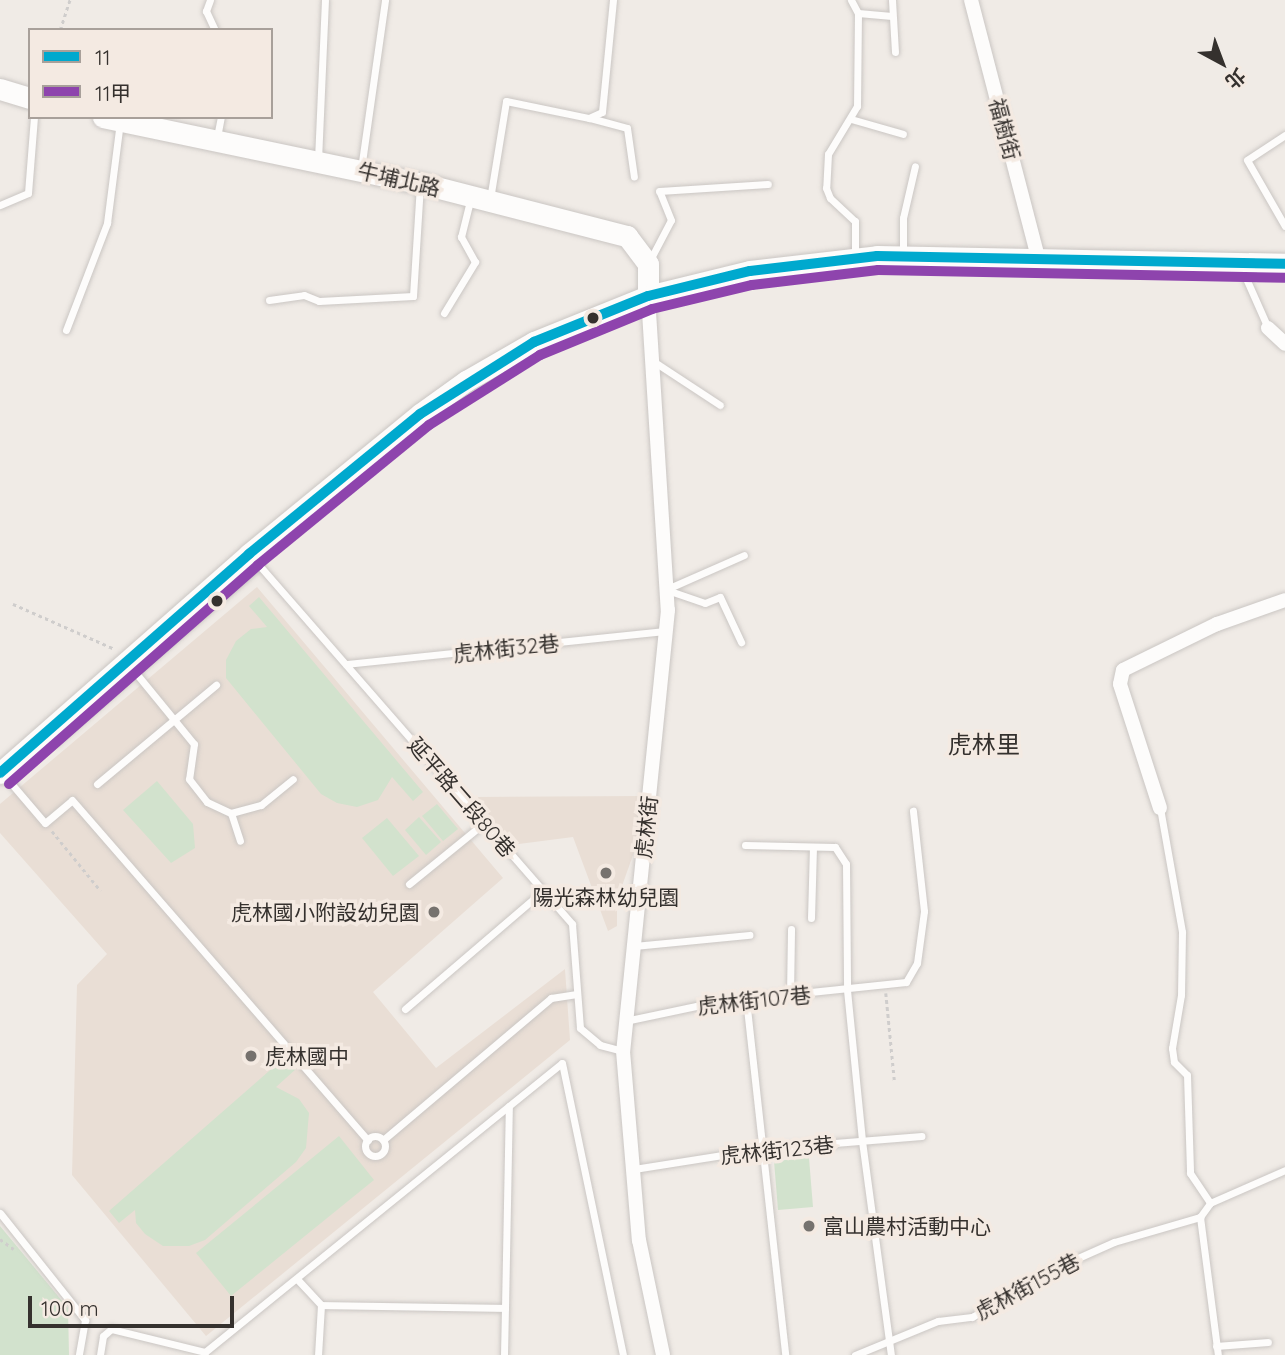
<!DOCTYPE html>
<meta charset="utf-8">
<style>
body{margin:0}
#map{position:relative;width:1285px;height:1355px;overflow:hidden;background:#f0ebe6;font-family:Quicksand,"Noto Sans TC",sans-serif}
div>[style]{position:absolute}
.built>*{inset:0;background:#e9ded5}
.green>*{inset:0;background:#d2e2cd}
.path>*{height:2.5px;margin-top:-1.25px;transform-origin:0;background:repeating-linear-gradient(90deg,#cfcdcc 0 3.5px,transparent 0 7px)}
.roads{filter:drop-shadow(0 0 2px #cac6c3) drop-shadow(0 0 2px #cac6c3)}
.lane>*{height:7px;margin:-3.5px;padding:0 3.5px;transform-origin:3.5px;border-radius:3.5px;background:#fdfcfb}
.lane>.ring{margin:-3.5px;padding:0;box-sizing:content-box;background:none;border:7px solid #fdfcfb;border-radius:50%}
.street>*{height:14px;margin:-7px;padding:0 7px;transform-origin:7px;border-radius:7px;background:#fdfcfb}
.secondary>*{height:21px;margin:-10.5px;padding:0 10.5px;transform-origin:10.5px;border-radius:10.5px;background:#fdfcfb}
.bus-1>*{height:10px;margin:-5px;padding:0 5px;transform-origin:5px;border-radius:5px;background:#00a9ce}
.bus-2>*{height:10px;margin:-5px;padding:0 5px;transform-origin:5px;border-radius:5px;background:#8e44ad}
.dots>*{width:19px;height:19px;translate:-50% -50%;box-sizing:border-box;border:4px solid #f4eae2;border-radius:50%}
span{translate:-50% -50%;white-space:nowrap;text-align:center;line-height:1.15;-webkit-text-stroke:7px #f4eae2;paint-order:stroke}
.street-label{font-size:21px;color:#35312e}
.poi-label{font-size:21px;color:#35312e}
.right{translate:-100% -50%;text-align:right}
.left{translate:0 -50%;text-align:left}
.quarter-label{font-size:24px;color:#35312e}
.legend{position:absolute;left:28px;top:28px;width:245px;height:91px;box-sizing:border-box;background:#f4eae2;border:2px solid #a8a09a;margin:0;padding:9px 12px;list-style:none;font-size:21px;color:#35312e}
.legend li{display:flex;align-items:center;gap:14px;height:35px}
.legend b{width:35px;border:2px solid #a8a09a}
.north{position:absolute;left:1187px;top:28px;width:70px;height:70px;-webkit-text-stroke:5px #f4eae2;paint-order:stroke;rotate:139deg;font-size:19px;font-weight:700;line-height:28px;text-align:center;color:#35312e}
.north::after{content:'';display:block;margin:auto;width:24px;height:32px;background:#35312e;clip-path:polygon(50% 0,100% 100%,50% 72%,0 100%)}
.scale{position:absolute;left:28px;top:1296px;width:206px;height:32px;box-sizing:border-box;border:4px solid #35312e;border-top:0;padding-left:9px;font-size:21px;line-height:24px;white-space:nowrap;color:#35312e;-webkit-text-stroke:5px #f4eae2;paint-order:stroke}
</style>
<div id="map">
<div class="built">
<i style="clip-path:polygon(257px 587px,503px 878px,373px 992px,436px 1068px,565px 969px,570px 1040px,206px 1336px,72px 1175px,77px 985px,107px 954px,0 833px,0 804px)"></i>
<i style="clip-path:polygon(641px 796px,638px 841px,617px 900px,617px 926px,608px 931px,573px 837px,511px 845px,476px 797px)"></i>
</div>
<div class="green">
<i style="clip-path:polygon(259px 597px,423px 792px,413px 801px,392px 777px,378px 800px,357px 807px,337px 803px,321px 794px,226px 678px,226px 660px,236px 641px,251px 629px,267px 627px,249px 606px)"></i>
<i style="clip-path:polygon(157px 781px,193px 824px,195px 848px,171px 863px,123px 810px)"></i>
<i style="clip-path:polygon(437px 804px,458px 829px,443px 841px,422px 816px)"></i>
<i style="clip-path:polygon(419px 817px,441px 842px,426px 855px,405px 830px)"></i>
<i style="clip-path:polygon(387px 818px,419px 856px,393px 876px,362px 838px)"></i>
<i style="clip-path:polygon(285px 1057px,296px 1069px,276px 1087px,299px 1099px,309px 1113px,306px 1148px,296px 1162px,205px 1240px,189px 1246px,163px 1246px,145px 1234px,136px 1223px,135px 1210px,119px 1223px,109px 1211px)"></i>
<i style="clip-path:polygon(339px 1136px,374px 1180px,231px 1296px,196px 1253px)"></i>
<i style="clip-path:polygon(809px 1158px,813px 1207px,778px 1210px,774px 1161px)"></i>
<i style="clip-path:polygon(0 1226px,68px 1308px,69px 1355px,0 1355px)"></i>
</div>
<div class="path">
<i style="left:60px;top:30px;width:32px;rotate:-72deg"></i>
<i style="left:13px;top:604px;width:111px;rotate:23.8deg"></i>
<i style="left:52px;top:831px;width:77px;rotate:50.8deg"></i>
<i style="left:886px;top:993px;width:91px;rotate:84.4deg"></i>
<i style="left:0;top:1239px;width:17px;rotate:36deg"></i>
</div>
<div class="roads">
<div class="lane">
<i style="left:210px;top:0;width:12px;rotate:110deg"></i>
<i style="left:206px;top:11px;width:21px;rotate:65deg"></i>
<i style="left:851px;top:0;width:15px;rotate:62deg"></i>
<i style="left:858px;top:13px;width:93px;rotate:90.6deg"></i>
<i style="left:857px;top:106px;width:56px;rotate:121.1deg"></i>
<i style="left:828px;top:154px;width:34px;rotate:93deg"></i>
<i style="left:826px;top:188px;width:11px;rotate:68deg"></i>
<i style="left:830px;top:198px;width:34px;rotate:43deg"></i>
<i style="left:855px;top:221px;width:37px;rotate:90deg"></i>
<i style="left:892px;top:0;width:52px;rotate:86.7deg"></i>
<i style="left:858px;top:13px;width:34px;rotate:5deg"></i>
<i style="left:590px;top:118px;width:38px;rotate:15deg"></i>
<i style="left:627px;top:128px;width:49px;rotate:81.9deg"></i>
<i style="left:851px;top:119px;width:54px;rotate:16.1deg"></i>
<i style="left:1285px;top:135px;width:45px;rotate:146.7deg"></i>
<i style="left:1247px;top:160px;width:76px;rotate:60.1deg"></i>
<i style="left:217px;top:137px;width:20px;rotate:-79deg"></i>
<i style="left:318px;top:160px;width:160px;rotate:-87.5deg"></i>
<i style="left:361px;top:169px;width:171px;rotate:-81.9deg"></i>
<i style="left:490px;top:199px;width:99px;rotate:-80.7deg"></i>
<i style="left:506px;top:101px;width:85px;rotate:11.6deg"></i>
<i style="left:589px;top:118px;width:14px;rotate:-25deg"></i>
<i style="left:602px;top:112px;width:113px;rotate:-84.4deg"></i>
<i style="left:0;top:205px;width:30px;rotate:-23deg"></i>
<i style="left:28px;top:193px;width:76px;rotate:-85.5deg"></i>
<i style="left:903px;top:252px;width:34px;rotate:-90deg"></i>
<i style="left:903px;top:218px;width:53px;rotate:-77deg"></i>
<i style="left:649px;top:262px;width:47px;rotate:-62.4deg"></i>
<i style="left:671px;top:220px;width:31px;rotate:-112deg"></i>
<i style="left:659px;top:191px;width:109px;rotate:-3.7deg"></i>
<i style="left:1241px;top:267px;width:67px;rotate:66.1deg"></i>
<i style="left:269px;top:300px;width:35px;rotate:-8deg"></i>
<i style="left:304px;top:295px;width:16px;rotate:22deg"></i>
<i style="left:319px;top:301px;width:94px;rotate:-3deg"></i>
<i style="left:413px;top:296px;width:112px;rotate:-86.4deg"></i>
<i style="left:444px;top:313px;width:60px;rotate:-58.7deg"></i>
<i style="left:475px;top:262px;width:29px;rotate:-119deg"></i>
<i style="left:461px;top:237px;width:41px;rotate:-76deg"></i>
<i style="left:66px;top:330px;width:115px;rotate:-69deg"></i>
<i style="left:107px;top:223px;width:102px;rotate:-82.7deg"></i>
<i style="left:653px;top:361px;width:80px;rotate:33.3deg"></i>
<i style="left:252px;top:557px;width:487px;rotate:48.9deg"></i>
<i style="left:572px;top:924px;width:104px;rotate:85.6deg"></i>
<i style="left:580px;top:1028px;width:26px;rotate:40deg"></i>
<i style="left:600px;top:1045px;width:24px;rotate:15deg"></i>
<i style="left:667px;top:589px;width:84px;rotate:-23.8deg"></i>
<i style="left:667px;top:590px;width:40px;rotate:18.9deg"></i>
<i style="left:705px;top:603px;width:16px;rotate:-22deg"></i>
<i style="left:720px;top:597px;width:50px;rotate:65deg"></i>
<i style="left:346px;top:664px;width:322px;rotate:-5.9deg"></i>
<i style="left:135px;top:672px;width:93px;rotate:50.7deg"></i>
<i style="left:194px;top:744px;width:35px;rotate:98deg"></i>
<i style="left:189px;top:779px;width:29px;rotate:52deg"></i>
<i style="left:207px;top:802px;width:26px;rotate:25deg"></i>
<i style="left:231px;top:813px;width:29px;rotate:72deg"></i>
<i style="left:47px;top:732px;width:13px;rotate:51deg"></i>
<i style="left:55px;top:742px;width:270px;rotate:-40.9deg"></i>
<i style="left:4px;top:775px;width:63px;rotate:49.5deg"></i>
<i style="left:45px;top:823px;width:35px;rotate:-40deg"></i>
<i style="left:72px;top:800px;width:451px;rotate:49deg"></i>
<i style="left:97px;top:784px;width:155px;rotate:-39.8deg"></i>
<i style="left:1160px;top:808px;width:126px;rotate:79.9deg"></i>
<i style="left:1182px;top:932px;width:63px;rotate:90.9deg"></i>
<i style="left:1181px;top:995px;width:54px;rotate:99.6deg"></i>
<i style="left:1172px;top:1048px;width:14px;rotate:82deg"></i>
<i style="left:1174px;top:1062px;width:18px;rotate:45deg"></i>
<i style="left:1187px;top:1075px;width:98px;rotate:88.2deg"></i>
<i style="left:1190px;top:1173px;width:36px;rotate:56deg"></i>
<i style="left:231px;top:813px;width:31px;rotate:-15deg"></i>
<i style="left:261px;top:805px;width:41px;rotate:-39.1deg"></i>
<i style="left:745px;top:845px;width:90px;rotate:1.3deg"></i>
<i style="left:835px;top:847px;width:20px;rotate:57deg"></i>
<i style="left:846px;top:864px;width:126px;rotate:89.5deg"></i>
<i style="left:847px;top:990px;width:152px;rotate:84.3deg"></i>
<i style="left:862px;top:1141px;width:216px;rotate:82.3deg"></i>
<i style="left:409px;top:884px;width:97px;rotate:-39.1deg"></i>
<i style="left:811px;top:918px;width:71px;rotate:-88.4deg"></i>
<i style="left:634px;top:946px;width:116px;rotate:-5.5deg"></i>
<i style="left:790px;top:995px;width:66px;rotate:-89.1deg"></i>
<i style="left:746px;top:999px;width:358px;rotate:83.7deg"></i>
<i style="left:405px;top:1009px;width:183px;rotate:-40.6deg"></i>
<i style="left:625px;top:1021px;width:92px;rotate:-11.9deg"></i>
<i style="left:715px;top:1002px;width:192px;rotate:-6deg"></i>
<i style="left:906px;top:982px;width:22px;rotate:-60deg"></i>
<i style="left:917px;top:963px;width:52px;rotate:-82.3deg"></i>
<i style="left:924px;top:911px;width:101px;rotate:-96.3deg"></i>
<i class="ring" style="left:365px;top:1136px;width:13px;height:13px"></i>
<i style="left:383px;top:1140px;width:220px;rotate:-40.2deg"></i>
<i style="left:551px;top:998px;width:26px;rotate:-9deg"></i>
<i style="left:634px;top:1169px;width:128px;rotate:-9deg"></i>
<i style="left:760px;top:1149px;width:162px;rotate:-4.6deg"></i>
<i style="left:1210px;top:1203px;width:82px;rotate:-23.7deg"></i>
<i style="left:0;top:1213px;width:137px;rotate:51.5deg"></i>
<i style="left:85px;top:1320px;width:36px;rotate:100deg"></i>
<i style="left:1200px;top:1217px;width:139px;rotate:82.6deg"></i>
<i style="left:297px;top:1279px;width:35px;rotate:47deg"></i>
<i style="left:321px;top:1305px;width:50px;rotate:93.4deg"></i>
<i style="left:321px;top:1305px;width:184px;rotate:0.9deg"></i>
<i style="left:505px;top:1308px;width:202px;rotate:-88.9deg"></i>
<i style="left:1216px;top:1346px;width:52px;rotate:-4.4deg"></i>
<i style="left:100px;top:1355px;width:19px;rotate:-81deg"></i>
<i style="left:103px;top:1336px;width:11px;rotate:-41deg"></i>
<i style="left:111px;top:1329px;width:97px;rotate:13.7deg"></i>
<i style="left:205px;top:1352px;width:459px;rotate:-39deg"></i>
<i style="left:562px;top:1063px;width:298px;rotate:78.2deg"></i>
<i style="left:504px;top:1355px;width:47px;rotate:-88.8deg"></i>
<i style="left:855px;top:1355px;width:90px;rotate:-22.3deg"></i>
<i style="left:938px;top:1321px;width:34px;rotate:-7deg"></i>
<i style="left:972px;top:1317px;width:102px;rotate:-30.1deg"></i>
<i style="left:1060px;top:1266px;width:59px;rotate:-24deg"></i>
<i style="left:1114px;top:1242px;width:90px;rotate:-16.2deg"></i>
<i style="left:1200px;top:1217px;width:17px;rotate:-54deg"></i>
</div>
<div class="street">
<i style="left:971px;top:0;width:267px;rotate:75.4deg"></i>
<i style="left:648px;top:296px;width:315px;rotate:86.4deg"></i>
<i style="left:668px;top:610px;width:443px;rotate:95.8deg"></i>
<i style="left:623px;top:1051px;width:190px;rotate:85.2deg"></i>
<i style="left:639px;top:1240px;width:117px;rotate:78.2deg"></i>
<i style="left:1268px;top:328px;width:23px;rotate:43deg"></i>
<i style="left:1160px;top:808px;width:130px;rotate:-107.9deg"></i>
<i style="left:1120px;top:684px;width:14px;rotate:-78deg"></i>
<i style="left:1123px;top:670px;width:105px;rotate:-26.1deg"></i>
<i style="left:1217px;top:624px;width:72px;rotate:-19.4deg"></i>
</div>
<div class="secondary">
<i style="left:0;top:89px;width:31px;rotate:17deg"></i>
<i style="left:103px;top:117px;width:324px;rotate:11.8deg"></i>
<i style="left:420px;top:183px;width:214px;rotate:14.4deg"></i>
<i style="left:627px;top:236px;width:35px;rotate:53deg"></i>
<i style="left:648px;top:264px;width:32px;rotate:90deg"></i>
<i style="left:0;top:773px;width:332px;rotate:-41.3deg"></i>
<i style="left:249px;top:554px;width:221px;rotate:-39.3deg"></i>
<i style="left:420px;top:414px;width:57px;rotate:-35.7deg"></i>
<i style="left:466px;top:381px;width:78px;rotate:-29.8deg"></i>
<i style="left:534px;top:342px;width:123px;rotate:-22deg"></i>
<i style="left:648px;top:296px;width:105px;rotate:-13.8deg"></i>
<i style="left:750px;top:271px;width:128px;rotate:-6.7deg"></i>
<i style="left:877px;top:256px;width:408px;rotate:1.1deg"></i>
</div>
</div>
<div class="bus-1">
<i style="left:0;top:773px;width:332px;rotate:-41.3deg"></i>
<i style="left:249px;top:554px;width:221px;rotate:-39.3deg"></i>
<i style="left:420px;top:414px;width:135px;rotate:-32.3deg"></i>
<i style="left:534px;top:342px;width:123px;rotate:-22deg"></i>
<i style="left:648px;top:296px;width:105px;rotate:-13.8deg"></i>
<i style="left:750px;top:271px;width:128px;rotate:-6.7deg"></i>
<i style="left:877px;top:256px;width:408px;rotate:1.1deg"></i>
</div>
<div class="bus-2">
<i style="left:9px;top:784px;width:332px;rotate:-41.3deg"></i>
<i style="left:258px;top:565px;width:221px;rotate:-39.3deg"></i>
<i style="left:429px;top:425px;width:131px;rotate:-32.2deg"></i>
<i style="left:540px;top:355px;width:121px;rotate:-22.3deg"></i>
<i style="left:652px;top:309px;width:103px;rotate:-13.5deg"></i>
<i style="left:752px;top:285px;width:127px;rotate:-6.8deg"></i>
<i style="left:878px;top:270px;width:407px;rotate:1.1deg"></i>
</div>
<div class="dots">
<i style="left:593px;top:318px;background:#35312e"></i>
<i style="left:217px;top:601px;background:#35312e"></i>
<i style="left:606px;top:873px;background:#76726e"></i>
<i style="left:434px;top:912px;background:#76726e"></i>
<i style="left:251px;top:1056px;background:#76726e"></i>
<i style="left:809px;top:1226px;background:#76726e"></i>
</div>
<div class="street-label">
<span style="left:1005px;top:129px;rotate:75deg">福樹街</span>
<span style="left:399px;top:179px;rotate:13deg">牛埔北路</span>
<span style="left:506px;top:648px;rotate:-6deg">虎林街32巷</span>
<span style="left:462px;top:797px;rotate:49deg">延平路二段80巷</span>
<span style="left:646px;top:827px;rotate:-84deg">虎林街</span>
<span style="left:754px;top:1000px;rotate:-6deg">虎林街107巷</span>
<span style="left:777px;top:1150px;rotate:-6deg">虎林街123巷</span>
<span style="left:1027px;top:1286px;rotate:-28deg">虎林街155巷</span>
</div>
<div class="poi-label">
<span style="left:606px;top:897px">陽光森林幼兒園</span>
<span class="right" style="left:420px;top:912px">虎林國小附設幼兒園</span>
<span class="left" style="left:265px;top:1056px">虎林國中</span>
<span class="left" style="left:823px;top:1226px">富山農村活動中心</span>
</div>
<div class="quarter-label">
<span style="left:984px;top:745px">虎林里</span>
</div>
<ul class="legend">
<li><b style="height:9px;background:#00a9ce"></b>11</li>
<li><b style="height:9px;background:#8e44ad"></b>11甲</li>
</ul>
<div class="north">北</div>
<div class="scale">100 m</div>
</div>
